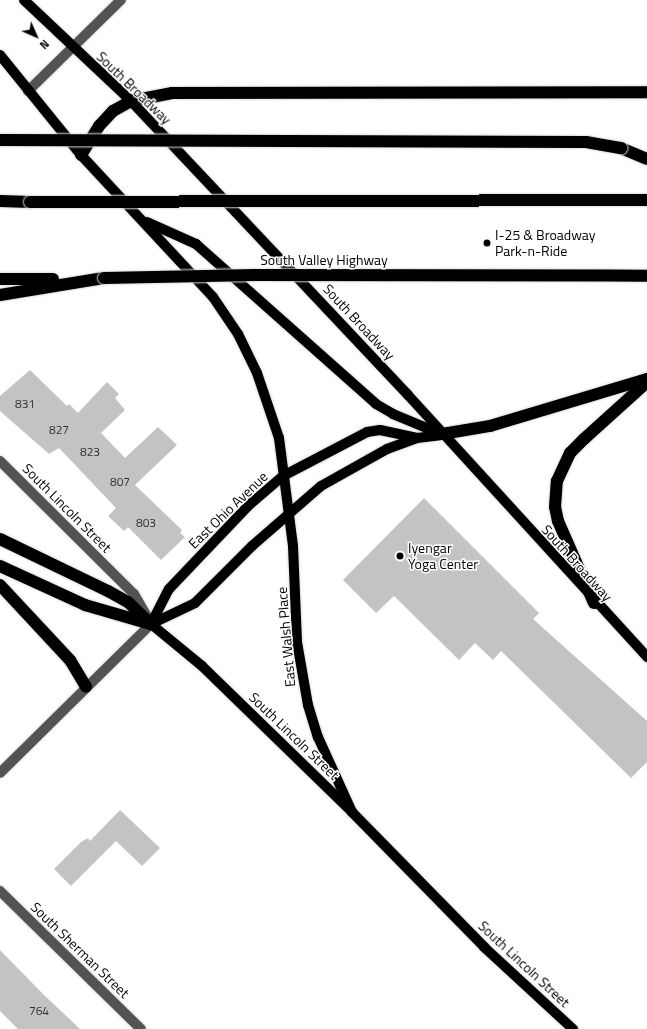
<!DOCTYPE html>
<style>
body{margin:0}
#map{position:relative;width:647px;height:1029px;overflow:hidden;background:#fff;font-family:"Titillium Web",sans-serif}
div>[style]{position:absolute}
.building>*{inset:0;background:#c3c3c3}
.roads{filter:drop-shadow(0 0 1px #dbdbdb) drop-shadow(0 0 1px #dbdbdb)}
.minor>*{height:10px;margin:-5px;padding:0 5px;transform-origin:5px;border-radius:5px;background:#535353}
.major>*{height:10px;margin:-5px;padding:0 5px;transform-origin:5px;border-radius:5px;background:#000}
.highway>*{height:12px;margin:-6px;padding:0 6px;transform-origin:6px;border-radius:6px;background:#000}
.bridges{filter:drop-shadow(0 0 1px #dbdbdb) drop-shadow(0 0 1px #dbdbdb)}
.highway-bridge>*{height:12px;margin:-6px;padding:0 6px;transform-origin:6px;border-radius:6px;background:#000}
.dots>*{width:11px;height:11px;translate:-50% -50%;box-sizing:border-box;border:2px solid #fff;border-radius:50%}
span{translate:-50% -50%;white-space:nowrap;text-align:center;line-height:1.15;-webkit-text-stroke:3px #fff;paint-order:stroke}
.number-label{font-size:12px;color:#313131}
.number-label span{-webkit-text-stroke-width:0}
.street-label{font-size:14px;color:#000}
.poi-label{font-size:14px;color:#000}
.left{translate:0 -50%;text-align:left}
.north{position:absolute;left:16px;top:16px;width:40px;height:40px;-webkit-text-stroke:3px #fff;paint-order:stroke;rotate:135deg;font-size:11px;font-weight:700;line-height:16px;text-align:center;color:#000}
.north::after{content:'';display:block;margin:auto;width:14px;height:18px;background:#000;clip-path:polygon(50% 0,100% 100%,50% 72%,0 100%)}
</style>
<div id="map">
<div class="building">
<i style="clip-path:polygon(30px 370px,67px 406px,69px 404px,78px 413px,107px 382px,119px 394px,115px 398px,125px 410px,101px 433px,125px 458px,158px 427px,177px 445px,135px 485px,182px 530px,180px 533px,185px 537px,161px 560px,128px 527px,124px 531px,108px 516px,116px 508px,59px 448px,49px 454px,0 411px,0 396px)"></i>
<i style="clip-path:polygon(424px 498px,539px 613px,533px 619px,647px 721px,647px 762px,631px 778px,501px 651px,493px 660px,475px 643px,459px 660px,394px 596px,376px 613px,343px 580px)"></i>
<i style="clip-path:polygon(120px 810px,160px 848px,142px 866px,116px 841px,71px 886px,54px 869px,81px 842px,88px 838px,90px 841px)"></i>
<i style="clip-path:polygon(0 950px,43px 994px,80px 1029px,18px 1029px,0 1011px)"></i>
</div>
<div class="roads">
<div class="minor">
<i style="left:28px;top:91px;width:130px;rotate:-44.4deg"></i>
<i style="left:0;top:461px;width:189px;rotate:44.8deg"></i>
<i style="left:134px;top:594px;width:34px;rotate:60deg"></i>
<i style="left:151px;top:624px;width:212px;rotate:135.4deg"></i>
<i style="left:0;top:891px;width:197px;rotate:44.4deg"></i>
</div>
<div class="major">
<i style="left:24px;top:0;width:147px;rotate:43.3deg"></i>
<i style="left:131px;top:101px;width:404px;rotate:46.7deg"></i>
<i style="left:408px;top:395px;width:355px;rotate:47.6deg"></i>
<i style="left:0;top:55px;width:129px;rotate:51deg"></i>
<i style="left:81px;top:155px;width:194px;rotate:47.1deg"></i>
<i style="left:213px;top:297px;width:45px;rotate:56deg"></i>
<i style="left:238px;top:334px;width:43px;rotate:64deg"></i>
<i style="left:257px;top:373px;width:69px;rotate:71.3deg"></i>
<i style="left:279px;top:438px;width:109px;rotate:82.6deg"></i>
<i style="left:293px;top:546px;width:96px;rotate:87.6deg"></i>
<i style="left:297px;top:642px;width:64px;rotate:80.1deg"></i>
<i style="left:308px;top:705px;width:34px;rotate:73deg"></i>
<i style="left:318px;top:737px;width:82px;rotate:65.6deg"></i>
<i style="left:147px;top:222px;width:54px;rotate:24.2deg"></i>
<i style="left:196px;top:244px;width:241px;rotate:41.6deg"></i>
<i style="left:376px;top:404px;width:20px;rotate:30deg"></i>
<i style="left:393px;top:414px;width:52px;rotate:22.6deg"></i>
<i style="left:151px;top:624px;width:66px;rotate:39.5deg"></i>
<i style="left:202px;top:666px;width:209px;rotate:44.2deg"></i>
<i style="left:352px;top:812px;width:189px;rotate:45.6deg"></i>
<i style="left:484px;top:947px;width:121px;rotate:42.7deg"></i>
<i style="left:151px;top:624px;width:49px;rotate:-25.5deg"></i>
<i style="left:195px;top:603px;width:81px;rotate:-45deg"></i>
<i style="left:252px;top:546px;width:91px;rotate:-41deg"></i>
<i style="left:321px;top:486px;width:76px;rotate:-29.3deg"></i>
<i style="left:387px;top:449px;width:32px;rotate:-20deg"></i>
<i style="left:417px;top:438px;width:23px;rotate:-7deg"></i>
<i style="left:151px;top:624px;width:39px;rotate:-63deg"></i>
<i style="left:169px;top:589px;width:115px;rotate:-46.4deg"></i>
<i style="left:248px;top:506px;width:46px;rotate:-40.6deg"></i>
<i style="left:283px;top:476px;width:95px;rotate:-27.6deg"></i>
<i style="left:367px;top:432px;width:13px;rotate:-9deg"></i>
<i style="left:380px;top:430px;width:38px;rotate:12deg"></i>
</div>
<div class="highway">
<i style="left:621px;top:148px;width:28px;rotate:23deg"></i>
<i style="left:81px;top:155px;width:34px;rotate:-58deg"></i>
<i style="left:99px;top:126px;width:21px;rotate:-47deg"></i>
<i style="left:113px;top:111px;width:21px;rotate:-29deg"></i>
<i style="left:131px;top:101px;width:42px;rotate:-11deg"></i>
<i style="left:172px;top:93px;width:475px;rotate:-0.1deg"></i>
<i style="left:0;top:201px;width:30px;rotate:2deg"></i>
<i style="left:0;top:279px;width:53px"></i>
<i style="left:0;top:295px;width:105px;rotate:-9.3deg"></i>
<i style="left:442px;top:434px;width:49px;rotate:-9.5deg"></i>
<i style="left:490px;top:426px;width:164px;rotate:-16.7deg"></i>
<i style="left:0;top:539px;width:120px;rotate:25.7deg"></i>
<i style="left:108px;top:591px;width:23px;rotate:29deg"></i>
<i style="left:128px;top:602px;width:32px;rotate:44deg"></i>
<i style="left:0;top:566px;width:94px;rotate:24.6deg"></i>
<i style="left:85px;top:605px;width:69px;rotate:16.1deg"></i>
<i style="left:0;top:585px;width:103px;rotate:47deg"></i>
<i style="left:70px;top:660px;width:31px;rotate:59deg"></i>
<i style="left:594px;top:603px;width:90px;rotate:-113.7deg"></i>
<i style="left:558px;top:521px;width:14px;rotate:-102deg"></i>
<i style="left:555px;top:507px;width:26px;rotate:-86deg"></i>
<i style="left:557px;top:481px;width:31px;rotate:-65deg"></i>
<i style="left:570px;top:453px;width:20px;rotate:-45deg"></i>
<i style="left:584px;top:439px;width:85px;rotate:-42.1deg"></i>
</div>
</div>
<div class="bridges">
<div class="highway-bridge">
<i style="left:0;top:140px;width:586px;rotate:0.2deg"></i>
<i style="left:586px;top:142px;width:36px;rotate:10deg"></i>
<i style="left:30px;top:202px;width:617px;rotate:-0.19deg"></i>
<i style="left:104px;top:278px;width:151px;rotate:-1.1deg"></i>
<i style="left:255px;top:275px;width:392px;rotate:0.1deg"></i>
</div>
</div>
<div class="dots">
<i style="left:487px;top:243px;background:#000"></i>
<i style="left:400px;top:556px;background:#000"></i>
</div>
<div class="number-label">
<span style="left:25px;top:404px">831</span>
<span style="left:59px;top:430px">827</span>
<span style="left:90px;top:452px">823</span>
<span style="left:120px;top:482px">807</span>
<span style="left:146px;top:523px">803</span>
<span style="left:39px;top:1011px">764</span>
</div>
<div class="street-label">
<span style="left:134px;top:88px;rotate:44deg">South Broadway</span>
<span style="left:324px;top:260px">South Valley Highway</span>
<span style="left:359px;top:322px;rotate:47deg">South Broadway</span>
<span style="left:67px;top:508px;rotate:45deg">South Lincoln Street</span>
<span style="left:228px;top:510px;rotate:-44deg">East Ohio Avenue</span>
<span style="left:577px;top:563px;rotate:48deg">South Broadway</span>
<span style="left:286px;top:637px;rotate:-95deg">East Walsh Place</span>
<span style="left:294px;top:736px;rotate:44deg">South Lincoln Street</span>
<span style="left:80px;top:950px;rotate:44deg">South Sherman Street</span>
<span style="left:524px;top:964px;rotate:43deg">South Lincoln Street</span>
</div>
<div class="poi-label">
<span class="left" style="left:495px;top:243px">I-25 &amp; Broadway<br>Park-n-Ride</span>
<span class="left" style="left:408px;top:556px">Iyengar<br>Yoga Center</span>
</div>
<div class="north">N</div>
</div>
